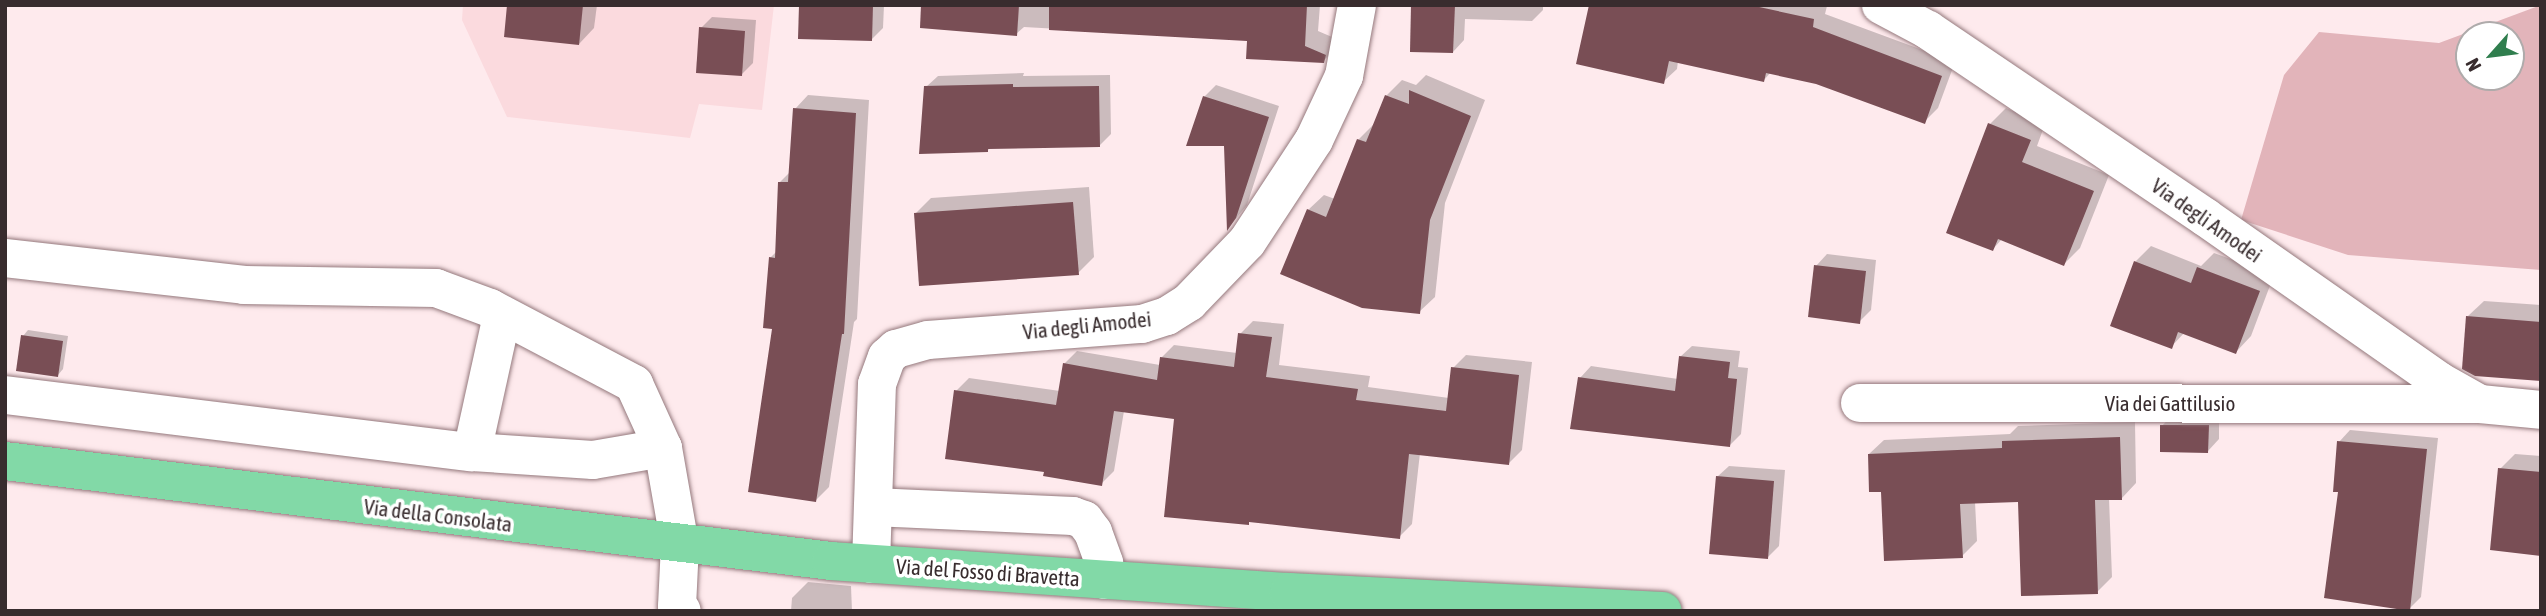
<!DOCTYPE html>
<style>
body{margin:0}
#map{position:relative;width:2546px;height:616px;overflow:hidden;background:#feeaed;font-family:"Asap Condensed",sans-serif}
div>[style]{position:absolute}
.built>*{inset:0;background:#fbdade}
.green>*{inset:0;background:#e2b4ba}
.shadow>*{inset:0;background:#0003}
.building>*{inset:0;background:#794e55}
.roads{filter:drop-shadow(0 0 2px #94787c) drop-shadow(0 0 2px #94787c)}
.minor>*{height:38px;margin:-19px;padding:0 19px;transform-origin:19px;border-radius:19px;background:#fff}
.major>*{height:38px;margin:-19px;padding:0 19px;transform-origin:19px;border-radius:19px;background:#82d9a7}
span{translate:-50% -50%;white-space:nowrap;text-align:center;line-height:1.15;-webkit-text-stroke:7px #fff;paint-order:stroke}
.street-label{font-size:21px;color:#382c2e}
.frame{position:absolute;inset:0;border:7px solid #382c2e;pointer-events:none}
.north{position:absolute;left:2455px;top:21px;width:70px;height:70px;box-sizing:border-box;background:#fff;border:2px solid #afabab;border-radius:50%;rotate:242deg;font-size:19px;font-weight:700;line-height:28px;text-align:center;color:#382c2e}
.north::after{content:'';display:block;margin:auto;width:24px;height:32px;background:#307e4e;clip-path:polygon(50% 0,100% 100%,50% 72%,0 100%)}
</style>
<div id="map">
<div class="built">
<i style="clip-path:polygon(463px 5px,774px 5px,762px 110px,699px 104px,690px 138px,507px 117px,462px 20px)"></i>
</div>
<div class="green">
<i style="clip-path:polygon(evenodd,2541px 5px,2541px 270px,2348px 255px,2241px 220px,2284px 75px,2319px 32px,2439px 43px,2541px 5px,2469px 35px,2511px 35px,2511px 77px,2469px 77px,2469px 35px)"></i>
</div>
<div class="shadow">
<i style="clip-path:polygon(509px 5px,597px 5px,594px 28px,579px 44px)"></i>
<i style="clip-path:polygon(801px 5px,884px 5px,883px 28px,871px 40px)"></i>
<i style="clip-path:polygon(932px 5px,1320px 5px,1318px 31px,1339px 40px,1338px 47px,1323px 61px,1249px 40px,1024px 27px,1016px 34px)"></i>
<i style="clip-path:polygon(1413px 5px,1543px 5px,1543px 10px,1532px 21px,1465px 19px,1464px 40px,1453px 52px)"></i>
<i style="clip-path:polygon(1591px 5px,1823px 5px,1827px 6px,1825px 14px,1955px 62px,1938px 108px,1924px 122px,1817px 82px,1771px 72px,1764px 80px,1678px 61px,1677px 69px,1663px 82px)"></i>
<i style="clip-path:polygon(712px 17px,756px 20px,753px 63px,741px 75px,701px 28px)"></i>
<i style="clip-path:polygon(1024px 73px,1023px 76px,1110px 75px,1111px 134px,1099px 146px,991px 147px,987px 151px,926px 87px,938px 76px)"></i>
<i style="clip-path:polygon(1426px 75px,1485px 100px,1445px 203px,1435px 297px,1419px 312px,1308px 210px,1324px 195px,1335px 199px,1358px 140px,1374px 124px,1386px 96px,1402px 80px,1416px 85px)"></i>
<i style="clip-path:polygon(1216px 85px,1279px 106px,1247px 205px,1229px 227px,1226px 144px,1204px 97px)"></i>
<i style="clip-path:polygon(808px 95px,869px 100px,857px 319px,854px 322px,829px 487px,816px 500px,774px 327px,770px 258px,777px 251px,779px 183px,791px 171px,795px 109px)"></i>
<i style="clip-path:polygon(2006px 108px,2045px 124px,2037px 146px,2109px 175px,2080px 248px,2064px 264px,2002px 239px,1993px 249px,1990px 124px)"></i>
<i style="clip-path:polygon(1089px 187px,1094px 257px,1078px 273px,915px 214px,931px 198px)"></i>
<i style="clip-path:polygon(2151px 246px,2201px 266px,2214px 253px,2274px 275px,2251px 336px,2236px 352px,2185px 332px,2171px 347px,2135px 262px)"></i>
<i style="clip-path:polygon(1827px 254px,1876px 260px,1871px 310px,1859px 322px,1816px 266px)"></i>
<i style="clip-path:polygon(2484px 301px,2541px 305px,2541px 379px,2468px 316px)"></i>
<i style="clip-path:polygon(1253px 321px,1284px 324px,1279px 365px,1370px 376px,1368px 387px,1449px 398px,1453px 368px,1466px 355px,1532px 362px,1522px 450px,1509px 463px,1420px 453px,1412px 524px,1399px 537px,1251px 520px,1248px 523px,1176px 418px,1124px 411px,1114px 471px,1101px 484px,1046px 470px,956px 391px,969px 378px,1060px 391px,1064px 364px,1077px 351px,1160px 365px,1161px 358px,1174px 345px,1237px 353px,1240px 334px)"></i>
<i style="clip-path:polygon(28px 330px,68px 336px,63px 369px,58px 375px,23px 336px)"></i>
<i style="clip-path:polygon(1692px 346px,1740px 351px,1738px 367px,1748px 368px,1741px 434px,1729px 446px,1580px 378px,1591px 366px,1678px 379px,1680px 357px)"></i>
<i style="clip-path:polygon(2173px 414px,2219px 415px,2219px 439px,2208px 451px,2162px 426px)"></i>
<i style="clip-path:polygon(2135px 422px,2136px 483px,2122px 498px,2109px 498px,2112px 577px,2097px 592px,2020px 501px,1975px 502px,1977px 541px,1962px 556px,1882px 490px,1869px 454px,1884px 440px,2010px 434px,2018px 426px)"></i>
<i style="clip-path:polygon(2350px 430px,2438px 438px,2421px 597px,2409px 609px,2340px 491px,2339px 442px)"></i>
<i style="clip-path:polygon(2515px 454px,2541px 456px,2541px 554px,2500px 469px)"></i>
<i style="clip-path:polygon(1729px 466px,1785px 470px,1779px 546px,1768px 557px,1717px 477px)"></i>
<i style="clip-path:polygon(808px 582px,851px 586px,852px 611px,791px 611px,792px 598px)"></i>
</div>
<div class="building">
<i style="clip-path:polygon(507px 5px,583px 5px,579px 45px,504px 37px)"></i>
<i style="clip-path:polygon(799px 5px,873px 5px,872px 41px,798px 39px)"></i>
<i style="clip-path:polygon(921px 5px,1019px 5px,1017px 36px,920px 28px)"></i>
<i style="clip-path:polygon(1049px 5px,1307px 5px,1305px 46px,1326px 55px,1324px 63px,1246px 59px,1247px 41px,1049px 30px)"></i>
<i style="clip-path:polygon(1411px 5px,1455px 5px,1453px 53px,1410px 52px)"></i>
<i style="clip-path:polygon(1589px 5px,1750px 5px,1814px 19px,1813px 27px,1942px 76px,1925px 124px,1816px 84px,1766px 73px,1764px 82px,1669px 61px,1664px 84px,1576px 64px)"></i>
<i style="clip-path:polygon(699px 27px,745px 31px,742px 76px,696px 73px)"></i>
<i style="clip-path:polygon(1013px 84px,1013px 87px,1099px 86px,1100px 147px,988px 149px,988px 152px,919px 154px,924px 86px)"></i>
<i style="clip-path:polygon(1409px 90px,1471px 116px,1430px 220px,1420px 314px,1362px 308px,1280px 274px,1307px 209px,1326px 217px,1357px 139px,1366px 142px,1385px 95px,1409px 104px)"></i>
<i style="clip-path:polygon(1203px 96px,1269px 117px,1236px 218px,1227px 231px,1224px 146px,1186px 146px)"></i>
<i style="clip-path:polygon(793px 108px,856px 113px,844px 334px,842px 334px,816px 502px,748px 492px,772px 329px,763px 328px,769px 257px,775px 258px,778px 182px,788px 182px)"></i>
<i style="clip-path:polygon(1988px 123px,2031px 140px,2022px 162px,2094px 191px,2064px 266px,1998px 239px,1993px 251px,1946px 233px)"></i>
<i style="clip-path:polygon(1073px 202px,1079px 275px,919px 286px,914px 213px)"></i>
<i style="clip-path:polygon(2134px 261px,2191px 283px,2197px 267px,2260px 291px,2236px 354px,2178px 332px,2172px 349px,2110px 326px)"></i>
<i style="clip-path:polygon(1814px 265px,1866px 271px,1860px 324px,1808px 317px)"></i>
<i style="clip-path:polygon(2466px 316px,2541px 322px,2541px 381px,2475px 376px,2462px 369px)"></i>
<i style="clip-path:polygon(1238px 333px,1272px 337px,1266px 377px,1358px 389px,1356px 400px,1446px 411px,1451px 367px,1519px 375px,1509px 465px,1409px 454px,1400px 539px,1249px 522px,1249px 525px,1164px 517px,1174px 419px,1114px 411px,1102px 486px,1043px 476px,1044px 472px,945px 459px,954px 390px,1056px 405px,1063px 363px,1157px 380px,1160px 357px,1234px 367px)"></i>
<i style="clip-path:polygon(21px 335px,63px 341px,58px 377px,16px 371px)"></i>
<i style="clip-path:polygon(1679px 356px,1730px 362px,1728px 378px,1737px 379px,1730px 447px,1570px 429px,1578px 377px,1675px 391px)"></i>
<i style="clip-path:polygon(2160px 425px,2209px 425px,2208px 453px,2160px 452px)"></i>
<i style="clip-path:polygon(2120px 437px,2122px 500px,2095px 500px,2098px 594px,2021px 596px,2018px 502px,1960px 504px,1963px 558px,1884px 561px,1881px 492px,1869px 492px,1868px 454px,2002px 448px,2002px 441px)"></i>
<i style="clip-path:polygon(2337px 441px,2427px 449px,2410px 611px,2324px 598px,2338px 492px,2333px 492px)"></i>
<i style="clip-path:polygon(2498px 468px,2541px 472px,2541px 556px,2490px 550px)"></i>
<i style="clip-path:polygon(1716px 476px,1774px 481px,1768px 559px,1709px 554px)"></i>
</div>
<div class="roads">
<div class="minor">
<i style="left:1881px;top:5px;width:53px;rotate:28deg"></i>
<i style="left:1928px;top:30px;width:334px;rotate:34deg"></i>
<i style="left:2205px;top:217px;width:286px;rotate:35deg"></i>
<i style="left:2439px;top:381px;width:47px;rotate:29.3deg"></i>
<i style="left:2480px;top:404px;width:61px;rotate:5.6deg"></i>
<i style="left:5px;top:258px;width:241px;rotate:6.4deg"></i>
<i style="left:244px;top:285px;width:192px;rotate:0.9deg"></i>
<i style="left:436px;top:288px;width:58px;rotate:20.3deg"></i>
<i style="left:490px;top:308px;width:163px;rotate:27.8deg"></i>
<i style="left:634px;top:384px;width:70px;rotate:65.6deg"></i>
<i style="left:663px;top:448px;width:98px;rotate:80.1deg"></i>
<i style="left:680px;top:545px;width:62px;rotate:92.8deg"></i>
<i style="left:677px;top:607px;width:6px;rotate:39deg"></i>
<i style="left:5px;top:395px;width:470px;rotate:7deg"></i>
<i style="left:472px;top:452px;width:121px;rotate:3.8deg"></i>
<i style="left:593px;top:460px;width:71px;rotate:-9.7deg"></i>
<i style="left:1860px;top:403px;width:618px;rotate:0.09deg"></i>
<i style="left:472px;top:452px;width:140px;rotate:-77.6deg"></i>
<i style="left:873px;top:507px;width:200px;rotate:2.6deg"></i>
<i style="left:1073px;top:516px;width:12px;rotate:20deg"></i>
<i style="left:1084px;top:520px;width:15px;rotate:53deg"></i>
<i style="left:1093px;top:532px;width:33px;rotate:70deg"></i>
<i style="left:1104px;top:563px;width:17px;rotate:87deg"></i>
<i style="left:871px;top:564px;width:180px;rotate:-88.1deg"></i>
<i style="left:877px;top:384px;width:29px;rotate:-70deg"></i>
<i style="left:887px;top:357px;width:12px;rotate:-42deg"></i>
<i style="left:896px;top:349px;width:33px;rotate:-16deg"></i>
<i style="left:928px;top:340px;width:215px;rotate:-4.3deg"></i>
<i style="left:1142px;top:324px;width:26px;rotate:-18deg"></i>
<i style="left:1167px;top:316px;width:26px;rotate:-32deg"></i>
<i style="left:1189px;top:302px;width:83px;rotate:-46deg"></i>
<i style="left:1247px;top:242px;width:122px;rotate:-56.7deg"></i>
<i style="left:1314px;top:140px;width:71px;rotate:-64.9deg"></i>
<i style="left:1344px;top:76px;width:72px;rotate:-79.6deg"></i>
</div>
<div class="major">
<i style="left:5px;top:461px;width:832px;rotate:6.9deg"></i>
<i style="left:831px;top:561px;width:459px;rotate:3.9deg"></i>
<i style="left:1289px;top:592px;width:374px;rotate:2.9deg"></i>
</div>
</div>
<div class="street-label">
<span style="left:2207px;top:220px;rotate:35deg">Via degli Amodei</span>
<span style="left:1087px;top:325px;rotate:-6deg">Via degli Amodei</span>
<span style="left:2170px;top:403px">Via dei Gattilusio</span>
<span style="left:438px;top:515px;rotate:7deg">Via della Consolata</span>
<span style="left:988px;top:572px;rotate:4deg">Via del Fosso di Bravetta</span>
</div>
<div class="frame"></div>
<div class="north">N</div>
</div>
